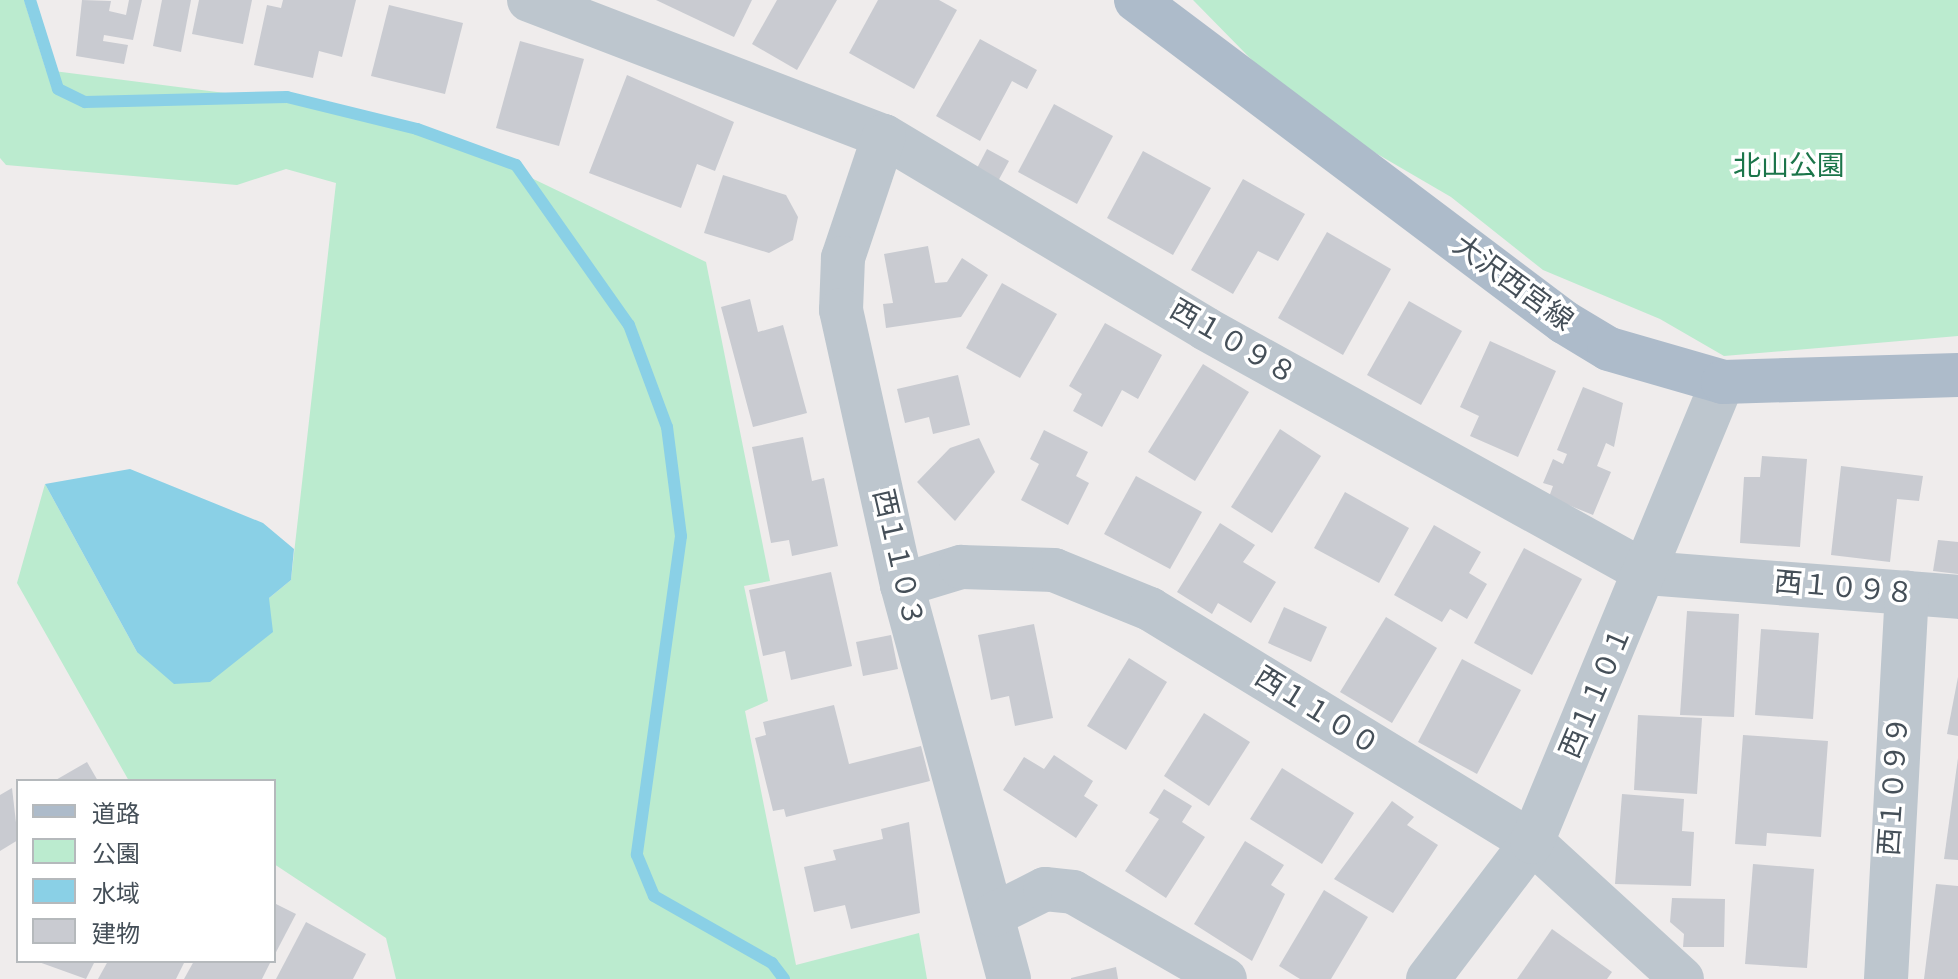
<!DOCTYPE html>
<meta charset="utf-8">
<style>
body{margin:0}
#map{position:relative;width:1958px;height:979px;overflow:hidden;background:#efecec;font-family:Rubik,"Noto Sans JP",sans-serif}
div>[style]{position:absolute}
.green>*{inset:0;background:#bbebcf}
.water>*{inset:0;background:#8ad0e6}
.stream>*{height:12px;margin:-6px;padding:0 6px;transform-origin:6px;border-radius:6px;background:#8ad0e6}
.building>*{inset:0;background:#c9cbd1}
.minor>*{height:44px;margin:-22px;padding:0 22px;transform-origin:22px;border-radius:22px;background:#bdc6ce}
.tertiary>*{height:44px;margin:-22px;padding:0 22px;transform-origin:22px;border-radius:22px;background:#bdc6ce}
.primary>*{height:44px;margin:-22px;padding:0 22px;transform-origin:22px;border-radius:22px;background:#adbbca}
span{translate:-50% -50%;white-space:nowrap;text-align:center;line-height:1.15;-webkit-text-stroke:7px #fff;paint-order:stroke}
.park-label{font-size:28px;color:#1b754a}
.street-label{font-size:28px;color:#454f58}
.legend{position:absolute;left:16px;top:779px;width:260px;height:184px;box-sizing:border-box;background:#fff;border:2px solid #b5b9bc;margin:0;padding:10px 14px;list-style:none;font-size:24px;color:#454f58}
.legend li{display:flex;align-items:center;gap:16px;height:40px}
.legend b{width:40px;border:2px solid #b5b9bc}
</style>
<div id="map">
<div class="green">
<i style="clip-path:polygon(0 0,24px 0,46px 70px,334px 107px,446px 137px,706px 262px,770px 581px,744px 586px,768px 701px,745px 711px,796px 965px,919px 933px,927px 979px,396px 979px,386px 938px,274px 864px,274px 781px,129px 781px,17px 583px,45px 484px,137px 652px,269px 598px,291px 580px,336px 183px,286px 169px,237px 185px,6px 165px,0 158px)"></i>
<i style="clip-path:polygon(1193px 0,1958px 0,1958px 336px,1724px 356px,1660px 319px,1543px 270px,1451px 197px,1300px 109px)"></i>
</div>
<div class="water">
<i style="clip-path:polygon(130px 469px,263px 523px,294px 549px,291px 580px,269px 598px,273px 632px,210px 682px,174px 684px,137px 652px,45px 484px)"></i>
</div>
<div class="stream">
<i style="left:30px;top:0;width:93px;rotate:72.5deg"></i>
<i style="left:58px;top:89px;width:30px;rotate:26deg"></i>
<i style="left:85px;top:102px;width:202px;rotate:-1.4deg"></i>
<i style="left:287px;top:97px;width:134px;rotate:13.8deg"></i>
<i style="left:417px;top:129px;width:105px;rotate:20deg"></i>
<i style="left:516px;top:165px;width:196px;rotate:54.8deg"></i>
<i style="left:629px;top:325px;width:109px;rotate:69.6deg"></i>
<i style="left:667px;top:427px;width:110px;rotate:82.7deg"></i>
<i style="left:681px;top:536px;width:322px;rotate:97.9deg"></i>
<i style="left:637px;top:855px;width:44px;rotate:67.5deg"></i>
<i style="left:654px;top:896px;width:136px;rotate:29.6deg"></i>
<i style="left:772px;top:963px;width:20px;rotate:53deg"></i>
</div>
<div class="building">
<i style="clip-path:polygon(82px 0,111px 1px,109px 11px,126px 15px,129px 0,142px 0,133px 40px,104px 35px,103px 41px,128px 45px,124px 64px,76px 56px)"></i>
<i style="clip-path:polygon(162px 0,191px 0,181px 52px,153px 46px)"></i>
<i style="clip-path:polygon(199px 0,252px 0,243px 44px,192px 34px)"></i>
<i style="clip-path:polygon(283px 0,356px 0,342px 57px,319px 51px,313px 78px,254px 65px,267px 5px,281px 8px)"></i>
<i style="clip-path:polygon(656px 0,752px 0,734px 37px)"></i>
<i style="clip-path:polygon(777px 0,837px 0,797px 70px,752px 44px)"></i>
<i style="clip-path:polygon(878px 0,939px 0,957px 10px,914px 89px,849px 53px)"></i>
<i style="clip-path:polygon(389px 5px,463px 23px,445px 94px,371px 76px)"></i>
<i style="clip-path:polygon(980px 39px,1037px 70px,1027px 89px,1012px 81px,980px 141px,936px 116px)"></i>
<i style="clip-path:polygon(520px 41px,584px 59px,559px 146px,496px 128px)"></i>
<i style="clip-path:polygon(627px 75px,734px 122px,715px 171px,697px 164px,681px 208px,589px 173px)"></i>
<i style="clip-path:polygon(1054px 104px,1113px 136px,1077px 204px,1018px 172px)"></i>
<i style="clip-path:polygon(987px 149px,1009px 161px,997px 183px,975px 172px)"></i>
<i style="clip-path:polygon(1143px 151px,1211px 188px,1173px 255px,1107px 218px)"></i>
<i style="clip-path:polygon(723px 175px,786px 195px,798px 217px,793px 240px,769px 253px,704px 233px)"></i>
<i style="clip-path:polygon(1243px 179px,1305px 214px,1278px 261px,1258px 251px,1233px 294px,1191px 270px)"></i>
<i style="clip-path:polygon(1327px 232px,1391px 269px,1343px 355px,1278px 318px)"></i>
<i style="clip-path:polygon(928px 246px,935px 283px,947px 282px,962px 258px,988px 275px,961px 317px,886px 328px,883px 304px,893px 303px,884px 254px)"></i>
<i style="clip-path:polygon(1002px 283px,1057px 314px,1020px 378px,966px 348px)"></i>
<i style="clip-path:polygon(750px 299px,758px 332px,783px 325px,807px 413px,753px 427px,721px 307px)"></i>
<i style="clip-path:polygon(1409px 301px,1462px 331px,1421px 405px,1367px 375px)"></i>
<i style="clip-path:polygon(1105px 323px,1162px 355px,1138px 399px,1122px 390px,1102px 427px,1073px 411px,1082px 394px,1069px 386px)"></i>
<i style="clip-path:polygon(1490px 341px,1556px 371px,1518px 457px,1470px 436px,1479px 416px,1460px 407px)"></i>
<i style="clip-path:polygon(1203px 364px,1249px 392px,1195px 481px,1148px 452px)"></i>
<i style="clip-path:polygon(958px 375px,970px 425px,933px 434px,929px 417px,905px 423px,897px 389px)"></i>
<i style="clip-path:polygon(1583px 387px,1623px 403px,1614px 447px,1606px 443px,1597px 466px,1611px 472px,1593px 515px,1549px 497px,1553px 486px,1543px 483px,1553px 459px,1563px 464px,1567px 454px,1557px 450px)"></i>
<i style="clip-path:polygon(1280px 429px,1321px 456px,1272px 533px,1231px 507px)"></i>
<i style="clip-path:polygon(1044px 430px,1088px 452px,1076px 476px,1089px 483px,1068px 525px,1021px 500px,1039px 464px,1030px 459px)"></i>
<i style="clip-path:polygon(803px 437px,812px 481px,824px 478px,838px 546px,792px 556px,789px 540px,771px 543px,752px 447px)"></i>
<i style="clip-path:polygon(979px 438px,995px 472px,955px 521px,917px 482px,950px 448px)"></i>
<i style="clip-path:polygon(1762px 456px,1807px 459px,1800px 547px,1740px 543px,1744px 477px,1760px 477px)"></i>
<i style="clip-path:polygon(1841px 466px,1923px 476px,1919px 501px,1897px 499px,1890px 562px,1831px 555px)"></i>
<i style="clip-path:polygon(1136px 476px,1202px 512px,1170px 569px,1104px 534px)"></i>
<i style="clip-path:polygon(1345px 492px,1409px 528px,1379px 583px,1314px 548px)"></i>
<i style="clip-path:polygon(1220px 523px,1255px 545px,1243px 562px,1276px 582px,1251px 623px,1218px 603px,1212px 614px,1177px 592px)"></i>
<i style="clip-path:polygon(1434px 525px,1481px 552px,1469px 573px,1487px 584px,1467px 619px,1450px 609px,1442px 622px,1394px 595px)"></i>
<i style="clip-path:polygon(1938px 540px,1958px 542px,1958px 574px,1933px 571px)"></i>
<i style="clip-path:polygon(1524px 548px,1582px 579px,1532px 675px,1474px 643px)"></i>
<i style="clip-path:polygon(831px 572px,852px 666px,791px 680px,785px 651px,763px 656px,749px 590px)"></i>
<i style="clip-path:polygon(1284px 607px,1327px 627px,1311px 662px,1268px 643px)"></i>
<i style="clip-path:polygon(1687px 611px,1739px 614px,1734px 717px,1680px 715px)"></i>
<i style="clip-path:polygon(1386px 617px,1437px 648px,1392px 723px,1340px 692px)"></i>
<i style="clip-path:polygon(1034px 624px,1053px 718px,1015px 726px,1009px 696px,991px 700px,978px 635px)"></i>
<i style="clip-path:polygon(1761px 629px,1819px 633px,1813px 719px,1755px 715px)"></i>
<i style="clip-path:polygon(891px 635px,898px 669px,863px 676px,856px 642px)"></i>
<i style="clip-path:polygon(1129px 658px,1167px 682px,1126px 750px,1087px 726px)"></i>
<i style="clip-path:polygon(1462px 659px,1521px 690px,1477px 774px,1418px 742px)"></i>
<i style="clip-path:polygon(1958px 677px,1958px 736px,1947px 734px)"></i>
<i style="clip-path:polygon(834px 705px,849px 764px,921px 746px,930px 781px,786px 817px,784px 809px,773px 811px,755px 738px,766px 735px,763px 722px)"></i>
<i style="clip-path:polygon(1204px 713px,1250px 742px,1209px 806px,1164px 776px)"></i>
<i style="clip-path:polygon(1638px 715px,1702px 718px,1697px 794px,1634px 790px)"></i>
<i style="clip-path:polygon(1743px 735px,1828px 741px,1821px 837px,1767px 833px,1766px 846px,1735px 844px)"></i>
<i style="clip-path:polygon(1054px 755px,1093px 781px,1084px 796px,1098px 805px,1076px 838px,1003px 790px,1024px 757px,1044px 769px)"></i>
<i style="clip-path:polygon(1958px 758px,1958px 860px,1944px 859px)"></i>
<i style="clip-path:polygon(87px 762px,98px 781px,54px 781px)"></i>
<i style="clip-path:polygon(1282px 768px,1354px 813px,1322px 864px,1250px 819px)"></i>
<i style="clip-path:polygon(12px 788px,18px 840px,0 851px,0 795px)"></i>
<i style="clip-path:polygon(1164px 789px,1192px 806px,1182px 822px,1205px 837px,1166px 898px,1125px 871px,1159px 819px,1149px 813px)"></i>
<i style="clip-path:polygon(1622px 794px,1684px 799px,1682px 831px,1694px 832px,1691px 886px,1615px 884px)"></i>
<i style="clip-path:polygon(1392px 801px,1414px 817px,1407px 825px,1438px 845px,1393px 913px,1334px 879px)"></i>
<i style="clip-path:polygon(909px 822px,920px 913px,851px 929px,845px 905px,814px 912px,804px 867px,836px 860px,833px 850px,883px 839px,881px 829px)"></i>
<i style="clip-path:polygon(1245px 841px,1284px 865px,1271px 885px,1285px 894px,1252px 961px,1194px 924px)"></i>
<i style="clip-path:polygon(1753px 864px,1814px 869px,1807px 968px,1745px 964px)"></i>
<i style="clip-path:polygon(1936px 884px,1958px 886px,1958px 979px,1924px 979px)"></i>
<i style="clip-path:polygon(1324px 890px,1368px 917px,1331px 979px,1300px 979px,1279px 966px)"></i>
<i style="clip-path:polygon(1672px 898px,1725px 899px,1724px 947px,1683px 947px,1684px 934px,1670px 922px)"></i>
<i style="clip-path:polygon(274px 903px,296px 914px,274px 956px)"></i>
<i style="clip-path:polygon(306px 922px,366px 954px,353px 979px,276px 979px)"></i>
<i style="clip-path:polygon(1552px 929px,1612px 972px,1607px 979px,1517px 979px)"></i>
<i style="clip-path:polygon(36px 961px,95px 961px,86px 979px)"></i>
<i style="clip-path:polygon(108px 961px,185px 961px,176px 979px,98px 979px)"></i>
<i style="clip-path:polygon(194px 961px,271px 961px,262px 979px,184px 979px)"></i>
<i style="clip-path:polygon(1116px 967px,1118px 979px,1071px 979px,1071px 978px)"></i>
</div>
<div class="minor">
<i style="left:529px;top:0;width:380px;rotate:21deg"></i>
<i style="left:884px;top:136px;width:375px;rotate:30.9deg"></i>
<i style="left:1206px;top:329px;width:504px;rotate:28.96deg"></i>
<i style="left:1647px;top:573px;width:312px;rotate:4.4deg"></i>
<i style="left:884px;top:136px;width:129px;rotate:108.6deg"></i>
<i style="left:843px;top:258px;width:52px;rotate:92.2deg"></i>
<i style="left:841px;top:310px;width:282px;rotate:77.5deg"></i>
<i style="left:902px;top:585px;width:408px;rotate:74.8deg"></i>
<i style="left:902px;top:585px;width:62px;rotate:-17deg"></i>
<i style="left:961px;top:567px;width:93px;rotate:1.8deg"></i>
<i style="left:1054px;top:570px;width:104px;rotate:22.1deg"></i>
<i style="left:1150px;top:609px;width:447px;rotate:31.4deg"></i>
<i style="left:1532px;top:842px;width:203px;rotate:42.4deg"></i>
<i style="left:993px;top:915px;width:58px;rotate:-26.6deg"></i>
<i style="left:1045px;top:889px;width:28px;rotate:6deg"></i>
<i style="left:1073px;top:892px;width:175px;rotate:29.8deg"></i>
<i style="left:1886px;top:979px;width:387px;rotate:-86.9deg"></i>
</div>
<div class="tertiary">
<i style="left:1428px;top:979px;width:172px;rotate:-52.8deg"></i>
<i style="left:1532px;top:842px;width:498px;rotate:-67.5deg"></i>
</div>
<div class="primary">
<i style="left:1136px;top:0;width:536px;rotate:36.96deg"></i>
<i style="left:1564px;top:322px;width:52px;rotate:31deg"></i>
<i style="left:1609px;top:349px;width:119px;rotate:16.1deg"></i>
<i style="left:1723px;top:382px;width:235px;rotate:-1.7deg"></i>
</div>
<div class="park-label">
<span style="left:1789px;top:166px">北山公園</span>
</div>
<div class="street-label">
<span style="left:1513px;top:283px;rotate:36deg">大沢西宮線</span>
<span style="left:1233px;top:342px;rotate:30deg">西１０９８</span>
<span style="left:898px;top:558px;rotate:77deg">西１１０３</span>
<span style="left:1844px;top:588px;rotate:5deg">西１０９８</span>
<span style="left:1596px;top:692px;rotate:-67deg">西１１０１</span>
<span style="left:1317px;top:711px;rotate:32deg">西１１００</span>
<span style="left:1894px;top:786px;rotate:-86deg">西１０９９</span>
</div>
<ul class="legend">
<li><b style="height:10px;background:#adbbca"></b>道路</li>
<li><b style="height:22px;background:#bbebcf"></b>公園</li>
<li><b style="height:22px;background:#8ad0e6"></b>水域</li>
<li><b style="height:22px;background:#c9cbd1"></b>建物</li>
</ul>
</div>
